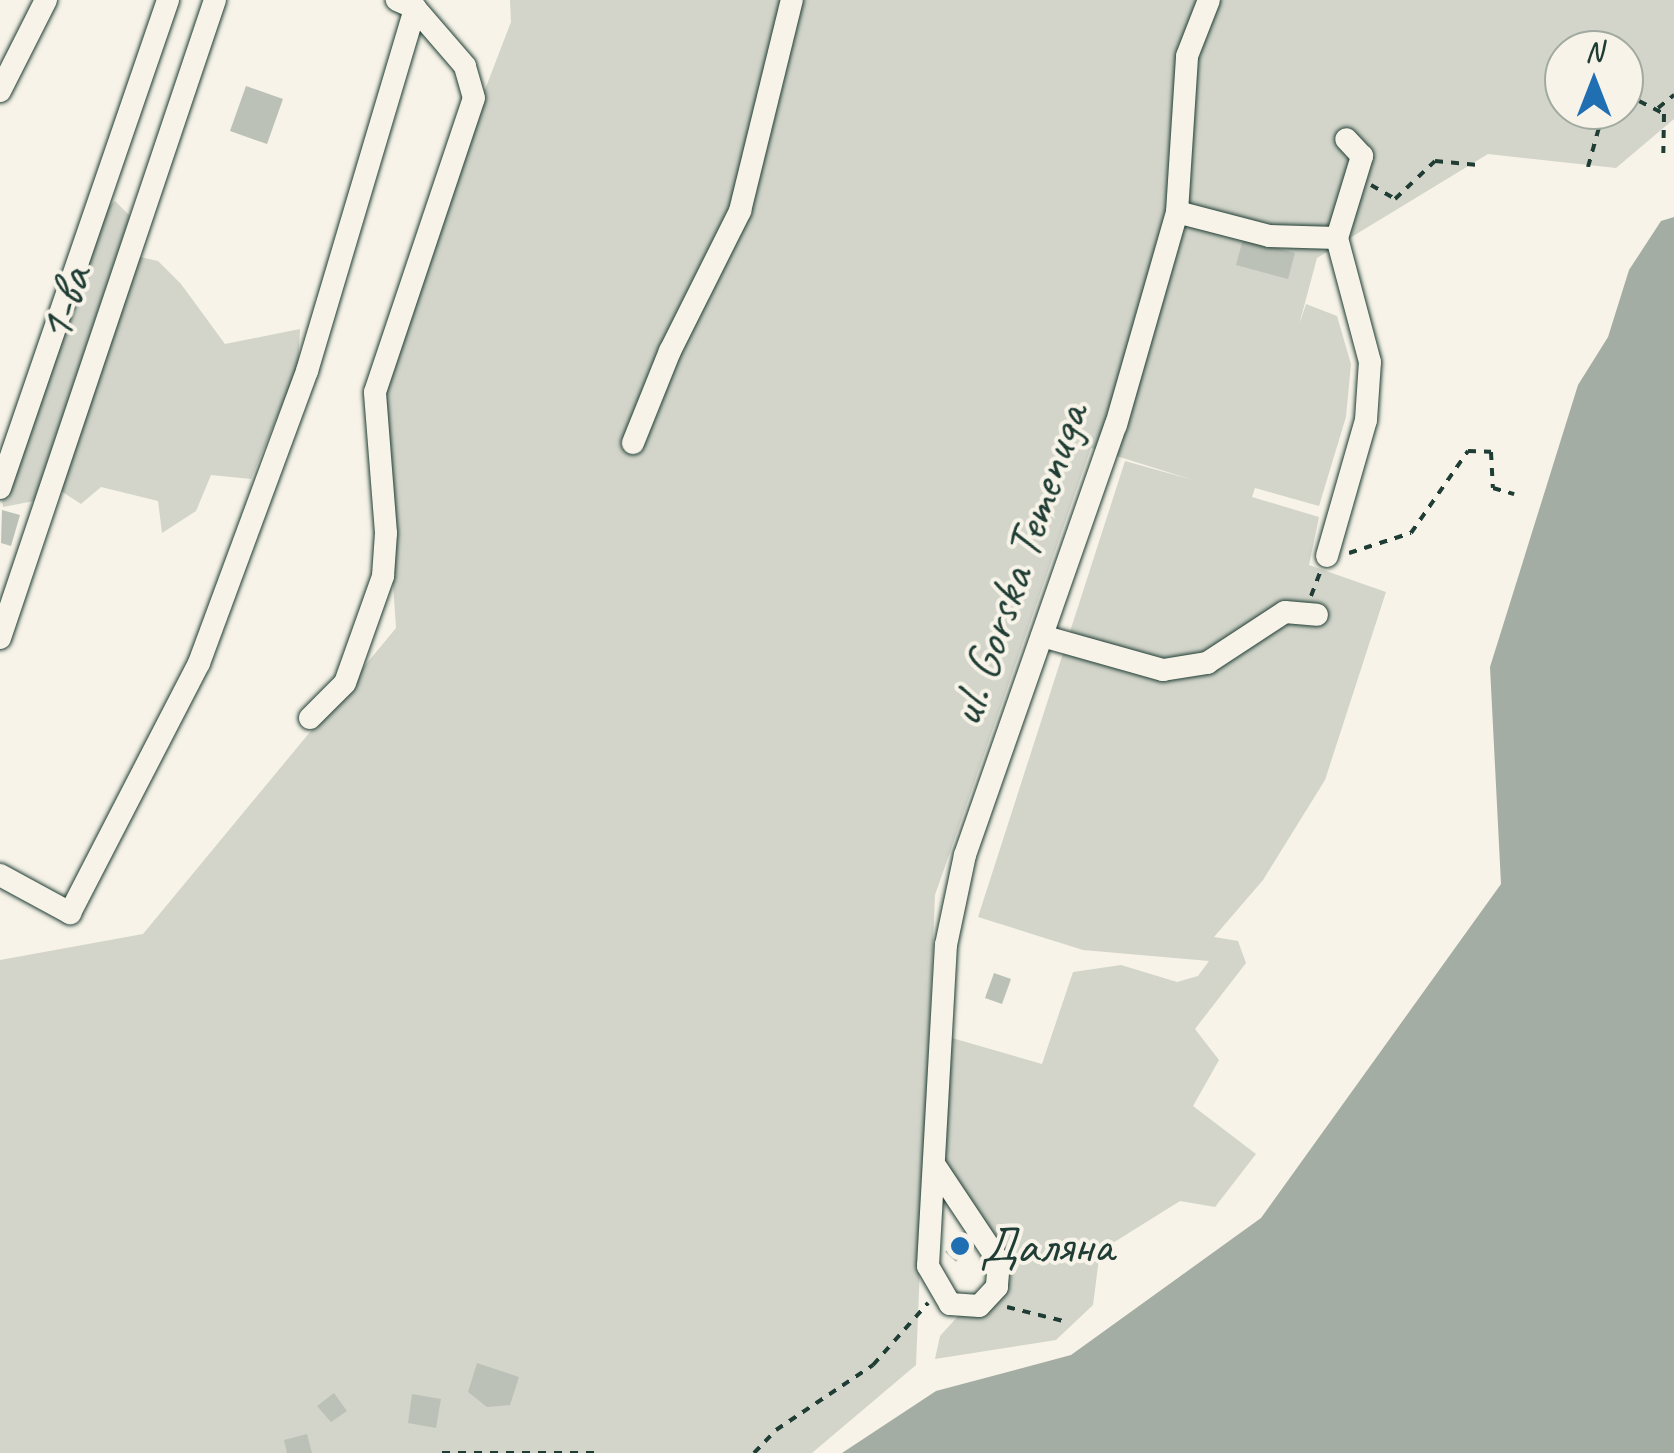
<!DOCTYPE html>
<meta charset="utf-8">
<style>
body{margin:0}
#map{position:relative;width:1674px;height:1453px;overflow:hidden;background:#f7f3e8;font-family:Caveat,sans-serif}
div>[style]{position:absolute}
.green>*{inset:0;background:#d3d5ca}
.water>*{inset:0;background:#a4ada3}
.building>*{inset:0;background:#bbc1b6}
.path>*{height:4px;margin-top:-2px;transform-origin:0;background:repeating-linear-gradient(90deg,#1f3d34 0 8px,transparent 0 16px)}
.roads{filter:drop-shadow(0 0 2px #1f3d34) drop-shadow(0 0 2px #1f3d34)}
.minor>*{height:22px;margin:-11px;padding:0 11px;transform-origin:11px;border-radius:11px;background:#f7f3e8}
.dots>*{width:28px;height:28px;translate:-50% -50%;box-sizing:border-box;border:5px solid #f7f3e8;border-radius:50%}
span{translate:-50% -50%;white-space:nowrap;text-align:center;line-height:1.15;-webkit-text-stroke:8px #f7f3e8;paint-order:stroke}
.street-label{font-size:50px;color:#1f3d34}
.poi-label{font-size:50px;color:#1f3d34}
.left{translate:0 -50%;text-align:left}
.north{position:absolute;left:1544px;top:30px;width:100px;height:100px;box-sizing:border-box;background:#f7f3e8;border:2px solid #a1aaa0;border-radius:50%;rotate:0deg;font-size:28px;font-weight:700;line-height:40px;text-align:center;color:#1f3d34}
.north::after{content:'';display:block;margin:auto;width:35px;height:45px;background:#1f6fb2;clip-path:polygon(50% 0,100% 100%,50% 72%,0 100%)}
</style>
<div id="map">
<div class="green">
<i style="clip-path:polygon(evenodd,510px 0,1674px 0,1674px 119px,1616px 168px,1488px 154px,1317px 258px,1299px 325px,1306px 304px,1337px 316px,1351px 364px,1346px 417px,1319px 506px,1255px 488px,1252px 497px,1319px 517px,1309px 565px,1386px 592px,1325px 780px,1263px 880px,1214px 937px,1238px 941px,1246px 963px,1195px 1029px,1219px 1060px,1193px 1106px,1256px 1154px,1215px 1207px,1180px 1201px,1100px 1251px,1093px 1305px,1056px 1340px,935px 1359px,940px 1336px,960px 1314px,979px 1315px,1006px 1294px,1009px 1263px,943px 1160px,952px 1038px,1042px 1064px,1073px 972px,1121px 965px,1177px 982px,1198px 976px,1209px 961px,1083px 950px,978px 917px,1125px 461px,1193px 480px,1091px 448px,935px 895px,916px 1365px,812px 1453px,0 1453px,0 960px,143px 934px,396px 628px,380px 389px,423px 251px,511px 22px,510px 0,1564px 50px,1624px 50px,1624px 110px,1564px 110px,1564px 50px)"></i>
<i style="clip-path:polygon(115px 201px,130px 216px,34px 501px,3px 507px,0 487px,104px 211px)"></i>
<i style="clip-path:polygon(140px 257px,158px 261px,181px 284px,225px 344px,300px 329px,298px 367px,251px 479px,211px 475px,196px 511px,162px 533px,158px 501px,101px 487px,81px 504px,61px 491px)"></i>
</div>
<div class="water">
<i style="clip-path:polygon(1674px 217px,1674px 1453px,842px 1453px,936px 1391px,1071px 1355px,1261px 1218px,1501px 884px,1490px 667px,1578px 385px,1608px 337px,1629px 270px,1661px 221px)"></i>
</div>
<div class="building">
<i style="clip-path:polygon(246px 86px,283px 99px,267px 144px,230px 131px)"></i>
<i style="clip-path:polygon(1243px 239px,1295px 253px,1288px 279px,1236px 265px)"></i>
<i style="clip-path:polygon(2px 510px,20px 515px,11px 546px,1px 543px)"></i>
<i style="clip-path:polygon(994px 973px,1011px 979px,1002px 1004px,985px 998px)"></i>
<i style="clip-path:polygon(964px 1231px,975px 1240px,956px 1262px,945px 1252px)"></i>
<i style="clip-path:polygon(477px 1363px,519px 1377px,510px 1405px,487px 1407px,468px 1392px)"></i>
<i style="clip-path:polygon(334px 1393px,347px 1411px,331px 1422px,317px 1406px)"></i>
<i style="clip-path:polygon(412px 1394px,441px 1399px,436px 1428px,408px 1423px)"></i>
<i style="clip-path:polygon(307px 1434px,312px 1453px,287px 1453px,284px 1440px)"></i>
</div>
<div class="path">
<i style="left:1658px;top:108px;width:21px;rotate:-39deg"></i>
<i style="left:1624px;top:109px;width:17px;rotate:-28deg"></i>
<i style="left:1639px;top:101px;width:28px;rotate:27deg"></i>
<i style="left:1664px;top:114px;width:39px;rotate:91deg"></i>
<i style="left:1588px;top:167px;width:49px;rotate:-74.5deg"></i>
<i style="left:1601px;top:120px;width:22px;rotate:-27deg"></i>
<i style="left:1371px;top:185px;width:28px;rotate:30deg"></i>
<i style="left:1395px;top:199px;width:55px;rotate:-43.5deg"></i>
<i style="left:1435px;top:161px;width:43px;rotate:5.3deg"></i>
<i style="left:1349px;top:553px;width:65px;rotate:-17.9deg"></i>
<i style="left:1411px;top:533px;width:100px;rotate:-55.2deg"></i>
<i style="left:1468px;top:451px;width:23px;rotate:2deg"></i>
<i style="left:1491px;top:452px;width:36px;rotate:87deg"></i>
<i style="left:1493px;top:488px;width:22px;rotate:16deg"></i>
<i style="left:1311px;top:596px;width:26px;rotate:-69deg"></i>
<i style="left:1007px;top:1307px;width:58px;rotate:14deg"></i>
<i style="left:442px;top:1453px;width:155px"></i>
<i style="left:754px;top:1453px;width:32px;rotate:-46deg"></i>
<i style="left:776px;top:1430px;width:117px;rotate:-33.8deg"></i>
<i style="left:873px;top:1365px;width:83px;rotate:-48.4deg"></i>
</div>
<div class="roads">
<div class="minor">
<i style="left:0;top:91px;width:102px;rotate:-63.2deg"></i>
<i style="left:1177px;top:212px;width:95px;rotate:14.6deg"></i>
<i style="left:1269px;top:236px;width:68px;rotate:1.7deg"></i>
<i style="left:633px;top:443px;width:99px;rotate:-68.1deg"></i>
<i style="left:670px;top:351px;width:157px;rotate:-63.4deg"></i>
<i style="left:740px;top:211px;width:217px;rotate:-76.2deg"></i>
<i style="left:0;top:488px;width:516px;rotate:-71deg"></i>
<i style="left:1327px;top:556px;width:141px;rotate:-74deg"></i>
<i style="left:1366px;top:420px;width:58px;rotate:-86.1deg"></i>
<i style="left:1370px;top:362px;width:128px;rotate:-104.9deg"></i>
<i style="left:1337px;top:238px;width:86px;rotate:-73deg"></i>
<i style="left:1362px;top:156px;width:23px;rotate:-133deg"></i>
<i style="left:1042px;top:636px;width:126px;rotate:15.7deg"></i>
<i style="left:1163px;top:670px;width:45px;rotate:-9deg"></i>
<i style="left:1207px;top:663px;width:93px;rotate:-33.2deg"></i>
<i style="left:1285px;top:612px;width:32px;rotate:5deg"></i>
<i style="left:0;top:638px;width:673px;rotate:-71.38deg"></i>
<i style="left:310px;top:718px;width:49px;rotate:-45deg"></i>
<i style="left:345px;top:683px;width:114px;rotate:-70.4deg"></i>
<i style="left:383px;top:576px;width:43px;rotate:-86deg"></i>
<i style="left:386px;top:533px;width:141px;rotate:-94.5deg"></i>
<i style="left:375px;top:392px;width:310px;rotate:-71.4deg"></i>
<i style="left:474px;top:98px;width:33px;rotate:-106deg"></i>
<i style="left:465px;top:66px;width:77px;rotate:-130.8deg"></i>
<i style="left:0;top:875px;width:80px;rotate:28.5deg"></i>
<i style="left:70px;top:913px;width:281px;rotate:-62.7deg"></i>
<i style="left:199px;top:663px;width:311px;rotate:-69.7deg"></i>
<i style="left:307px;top:371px;width:379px;rotate:-73.4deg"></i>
<i style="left:415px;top:8px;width:20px;rotate:-156deg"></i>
<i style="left:934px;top:1164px;width:118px;rotate:56.4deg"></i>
<i style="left:999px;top:1262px;width:25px;rotate:95deg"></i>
<i style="left:997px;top:1287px;width:26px;rotate:133deg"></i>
<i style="left:979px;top:1306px;width:29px;rotate:-176deg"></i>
<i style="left:950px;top:1304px;width:44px;rotate:-120.1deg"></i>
<i style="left:928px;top:1266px;width:322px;rotate:-86.8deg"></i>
<i style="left:946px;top:945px;width:92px;rotate:-78.1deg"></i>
<i style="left:965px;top:855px;width:456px;rotate:-70.7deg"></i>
<i style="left:1116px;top:425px;width:222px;rotate:-74deg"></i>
<i style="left:1177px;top:212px;width:156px;rotate:-86.3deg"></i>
<i style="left:1187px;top:56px;width:60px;rotate:-68.6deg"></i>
</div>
</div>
<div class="dots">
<i style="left:960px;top:1246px;background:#1f6fb2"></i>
</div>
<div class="street-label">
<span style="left:64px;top:304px;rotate:-72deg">1-ва</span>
<span style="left:1018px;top:565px;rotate:-71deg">ul. Gorska Temenuga</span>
</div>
<div class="poi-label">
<span class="left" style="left:980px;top:1246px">Даляна</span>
</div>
<div class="north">N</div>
</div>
